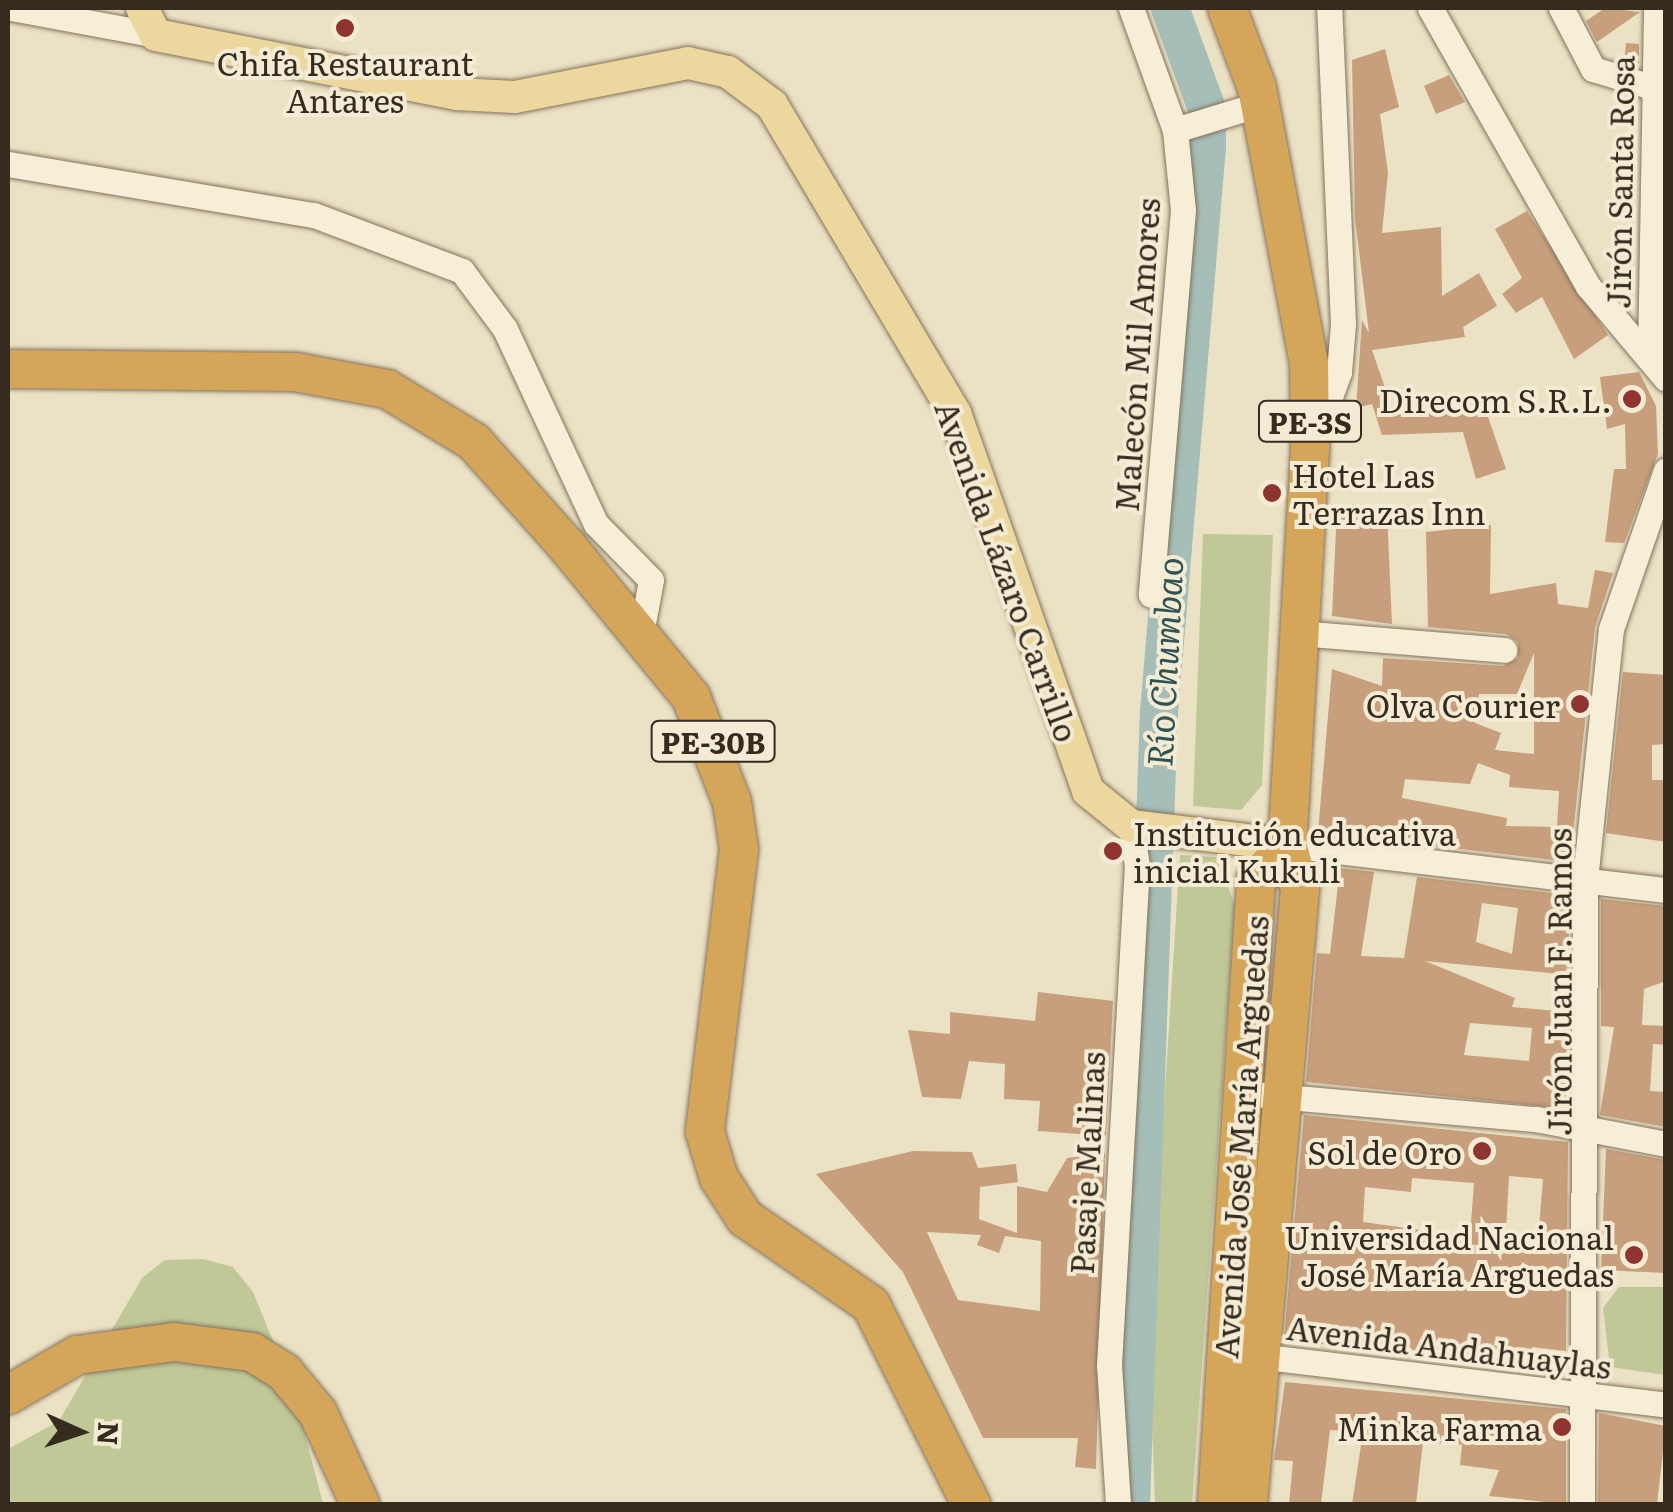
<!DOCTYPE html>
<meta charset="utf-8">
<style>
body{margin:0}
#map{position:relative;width:1673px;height:1512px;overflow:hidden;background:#ebe1c4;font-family:Literata,serif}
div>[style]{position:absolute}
.green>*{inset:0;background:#c0c898}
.river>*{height:38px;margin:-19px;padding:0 19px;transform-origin:19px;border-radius:19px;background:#a5beb8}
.building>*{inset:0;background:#c79f7c}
.roads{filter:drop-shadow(0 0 2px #84735c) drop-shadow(0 0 2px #84735c)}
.minor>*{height:25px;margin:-12.5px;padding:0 12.5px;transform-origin:12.5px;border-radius:12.5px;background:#f6eed6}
.major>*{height:32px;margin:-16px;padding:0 16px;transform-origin:16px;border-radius:16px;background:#ecd89e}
.highway>*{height:38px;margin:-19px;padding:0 19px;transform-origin:19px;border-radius:19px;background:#d5a55a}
.dots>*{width:28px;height:28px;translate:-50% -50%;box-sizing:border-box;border:5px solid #f3ebd3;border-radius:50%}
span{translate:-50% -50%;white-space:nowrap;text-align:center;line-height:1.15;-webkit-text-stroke:8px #f3ebd3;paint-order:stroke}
.shield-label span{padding:2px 8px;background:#f3ebd3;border:2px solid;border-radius:8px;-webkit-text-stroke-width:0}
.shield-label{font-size:30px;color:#352b1f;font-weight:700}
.poi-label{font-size:32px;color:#352b1f}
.right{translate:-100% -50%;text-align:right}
.left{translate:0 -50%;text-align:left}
.street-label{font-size:32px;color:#352b1f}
.water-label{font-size:35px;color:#2f5453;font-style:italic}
.frame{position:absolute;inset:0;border:10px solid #352b1f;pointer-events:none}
.north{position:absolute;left:30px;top:1382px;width:100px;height:100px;-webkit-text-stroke:8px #f3ebd3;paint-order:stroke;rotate:93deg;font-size:28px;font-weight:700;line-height:40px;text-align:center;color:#352b1f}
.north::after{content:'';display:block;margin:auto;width:35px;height:45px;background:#352b1f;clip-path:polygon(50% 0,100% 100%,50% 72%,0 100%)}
</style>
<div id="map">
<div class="green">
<i style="clip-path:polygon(1203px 534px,1273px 535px,1262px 785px,1241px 810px,1193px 806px)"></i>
<i style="clip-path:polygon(1180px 855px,1216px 857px,1235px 905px,1192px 1504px,1155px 1504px,1149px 1339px)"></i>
<i style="clip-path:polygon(203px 1259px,233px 1267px,253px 1292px,294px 1392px,323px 1504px,8px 1504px,8px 1449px,59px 1421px,142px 1278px,165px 1260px)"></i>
<i style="clip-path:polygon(1619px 1287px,1665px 1287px,1665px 1375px,1610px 1367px,1603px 1308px)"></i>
</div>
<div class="river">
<i style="left:1131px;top:1504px;width:792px;rotate:-87.98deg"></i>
<i style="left:1159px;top:712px;width:568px;rotate:-85.15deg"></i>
<i style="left:1207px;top:146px;width:37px;rotate:-90deg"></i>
<i style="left:1207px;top:109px;width:108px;rotate:-110.1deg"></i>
</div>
<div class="building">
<i style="clip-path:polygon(1605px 8px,1640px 12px,1597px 42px,1586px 21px)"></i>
<i style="clip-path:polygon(1626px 43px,1639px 44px,1639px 64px,1624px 62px)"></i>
<i style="clip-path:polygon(1385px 49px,1399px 107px,1380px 114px,1388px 173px,1382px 233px,1441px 227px,1442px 296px,1479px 273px,1497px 306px,1463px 327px,1465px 337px,1372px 350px,1394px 414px,1486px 411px,1506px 469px,1476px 479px,1463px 432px,1382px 435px,1372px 404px,1356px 408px,1362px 320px,1369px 333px,1355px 218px,1352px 60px)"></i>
<i style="clip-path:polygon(1449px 75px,1465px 102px,1436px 114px,1424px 86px)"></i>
<i style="clip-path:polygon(1527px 211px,1608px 335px,1574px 359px,1542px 297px,1516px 313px,1502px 294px,1522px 278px,1495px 229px)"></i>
<i style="clip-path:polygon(1639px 372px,1656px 406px,1658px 454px,1624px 543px,1605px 542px,1614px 469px,1626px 469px,1625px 424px,1607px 429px,1600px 377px)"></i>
<i style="clip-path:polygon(1337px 508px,1387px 511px,1392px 624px,1332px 616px)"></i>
<i style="clip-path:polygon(evenodd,1491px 525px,1490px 594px,1556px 583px,1558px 604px,1588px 608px,1595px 570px,1613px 573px,1595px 627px,1570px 862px,1318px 832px,1332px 669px,1382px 686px,1383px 658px,1503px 666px,1518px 658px,1518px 642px,1506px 634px,1428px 627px,1426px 532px,1491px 525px,1534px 653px,1534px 754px,1495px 750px,1501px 733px,1475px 723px,1479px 694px,1517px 694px,1534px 653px,1491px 525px,1478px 763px,1510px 775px,1509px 787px,1559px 791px,1557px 827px,1506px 826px,1507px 818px,1402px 798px,1405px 779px,1470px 784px,1478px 763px)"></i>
<i style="clip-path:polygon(1623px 672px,1666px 675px,1666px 744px,1652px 745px,1652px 780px,1666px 780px,1666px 842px,1606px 833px)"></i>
<i style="clip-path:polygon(evenodd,1340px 868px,1374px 872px,1361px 956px,1404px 958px,1417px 877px,1569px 895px,1568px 1109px,1306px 1082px,1317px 953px,1330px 954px,1340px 868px,1482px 903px,1518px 908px,1512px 954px,1476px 942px,1482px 903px,1340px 868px,1425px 961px,1560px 974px,1557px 1011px,1512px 1007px,1515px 998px,1425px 961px,1340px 868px,1470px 1023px,1532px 1028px,1529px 1061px,1464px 1055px,1470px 1023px)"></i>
<i style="clip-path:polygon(1601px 899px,1666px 906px,1666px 981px,1644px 989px,1642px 1025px,1666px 1026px,1666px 1045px,1653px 1044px,1650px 1091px,1666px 1092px,1666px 1127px,1600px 1115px,1614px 1027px,1601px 1026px)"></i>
<i style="clip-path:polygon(1038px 992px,1113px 1001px,1106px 1136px,1038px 1131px,1040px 1101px,1004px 1099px,1005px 1064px,969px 1061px,961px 1099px,922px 1097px,908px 1030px,950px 1034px,950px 1012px,1035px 1021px)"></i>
<i style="clip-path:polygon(evenodd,1304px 1115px,1568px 1142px,1566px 1351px,1532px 1347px,1529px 1372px,1284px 1339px,1304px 1115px,1509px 1176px,1543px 1179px,1537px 1252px,1505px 1249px,1509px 1176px,1304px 1115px,1412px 1178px,1474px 1183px,1470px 1237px,1363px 1222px,1365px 1187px,1411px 1192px,1412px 1178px)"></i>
<i style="clip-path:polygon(1606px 1149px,1666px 1160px,1666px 1273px,1601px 1270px)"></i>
<i style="clip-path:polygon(evenodd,913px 1151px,972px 1152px,978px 1168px,1016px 1164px,1018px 1182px,980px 1187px,979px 1219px,1017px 1233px,1017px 1186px,1047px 1192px,1067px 1158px,1105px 1153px,1096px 1469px,1075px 1467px,1078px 1438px,983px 1438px,903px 1272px,816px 1174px,913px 1151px,927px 1232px,981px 1235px,977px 1245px,999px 1253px,1005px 1236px,1041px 1241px,1040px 1311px,958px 1300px,927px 1232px)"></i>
<i style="clip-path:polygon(1285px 1382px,1566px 1409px,1566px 1504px,1489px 1496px,1499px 1470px,1460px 1465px,1462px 1445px,1423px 1442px,1416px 1504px,1352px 1504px,1363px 1432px,1330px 1430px,1321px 1504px,1289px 1504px,1293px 1461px,1274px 1460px)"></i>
<i style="clip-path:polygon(1599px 1413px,1666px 1426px,1657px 1504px,1598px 1504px)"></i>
</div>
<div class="roads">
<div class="minor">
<i style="left:11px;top:8px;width:147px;rotate:10.5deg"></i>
<i style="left:1131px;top:8px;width:130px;rotate:70.2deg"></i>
<i style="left:1175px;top:130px;width:80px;rotate:84.3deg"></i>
<i style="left:1183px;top:210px;width:386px;rotate:94.8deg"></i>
<i style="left:1430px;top:8px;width:320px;rotate:60.4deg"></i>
<i style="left:1588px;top:286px;width:121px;rotate:50deg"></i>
<i style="left:1561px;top:8px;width:69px;rotate:62.3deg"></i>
<i style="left:1593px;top:69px;width:75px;rotate:17deg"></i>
<i style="left:1175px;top:130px;width:89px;rotate:-17deg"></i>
<i style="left:8px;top:164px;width:310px;rotate:9.5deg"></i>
<i style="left:314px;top:215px;width:158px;rotate:20.7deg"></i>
<i style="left:462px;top:271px;width:72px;rotate:53.4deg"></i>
<i style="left:505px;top:329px;width:215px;rotate:65deg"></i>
<i style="left:596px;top:524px;width:78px;rotate:45.5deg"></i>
<i style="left:651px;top:580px;width:55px;rotate:100.5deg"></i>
<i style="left:1650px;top:357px;width:349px;rotate:-89deg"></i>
<i style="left:1317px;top:433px;width:65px;rotate:-70.2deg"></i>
<i style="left:1339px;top:372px;width:48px;rotate:-85.2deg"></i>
<i style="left:1343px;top:324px;width:316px;rotate:-92.5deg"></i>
<i style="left:1299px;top:633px;width:206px;rotate:4.7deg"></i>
<i style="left:1287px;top:845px;width:382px;rotate:6.8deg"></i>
<i style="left:1242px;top:1093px;width:295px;rotate:5.1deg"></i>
<i style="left:1536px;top:1119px;width:132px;rotate:10.9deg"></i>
<i style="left:1249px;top:1355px;width:420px;rotate:6.8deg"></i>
<i style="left:1118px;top:1504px;width:139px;rotate:-93.7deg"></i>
<i style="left:1109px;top:1365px;width:500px;rotate:-86.8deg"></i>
<i style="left:1137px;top:866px;width:40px;rotate:-98.5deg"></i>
<i style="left:1582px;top:1504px;width:624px;rotate:-89.72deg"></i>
<i style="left:1585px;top:880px;width:252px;rotate:-84.1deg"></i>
<i style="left:1611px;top:629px;width:168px;rotate:-70.9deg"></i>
</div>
<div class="major">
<i style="left:142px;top:8px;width:30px;rotate:63deg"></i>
<i style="left:156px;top:35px;width:306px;rotate:11.1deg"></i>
<i style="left:456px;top:94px;width:59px;rotate:2.9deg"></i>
<i style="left:515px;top:97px;width:176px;rotate:-11.1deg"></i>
<i style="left:688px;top:63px;width:41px;rotate:12.7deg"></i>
<i style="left:728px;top:72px;width:55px;rotate:36.9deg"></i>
<i style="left:772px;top:105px;width:358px;rotate:59.3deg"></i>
<i style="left:955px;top:413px;width:401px;rotate:70.6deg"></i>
<i style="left:1088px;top:791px;width:55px;rotate:39.1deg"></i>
<i style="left:1131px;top:826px;width:157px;rotate:6.9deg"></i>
</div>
<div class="highway">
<i style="left:1227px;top:8px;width:85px;rotate:69.4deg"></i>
<i style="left:1257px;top:88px;width:280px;rotate:79.3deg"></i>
<i style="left:1309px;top:363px;width:87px;rotate:89.3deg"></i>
<i style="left:1310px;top:450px;width:396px;rotate:93.3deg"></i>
<i style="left:1287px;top:845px;width:46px;rotate:73.5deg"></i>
<i style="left:1300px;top:889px;width:617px;rotate:94.83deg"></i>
<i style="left:8px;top:369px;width:287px;rotate:0.6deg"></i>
<i style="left:295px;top:372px;width:94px;rotate:10.5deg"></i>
<i style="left:387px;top:389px;width:102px;rotate:31.3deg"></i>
<i style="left:474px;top:442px;width:138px;rotate:48.2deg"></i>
<i style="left:566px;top:545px;width:197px;rotate:50.6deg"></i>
<i style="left:691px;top:697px;width:113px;rotate:68.7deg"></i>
<i style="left:732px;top:802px;width:48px;rotate:81.5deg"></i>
<i style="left:739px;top:849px;width:285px;rotate:96.9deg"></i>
<i style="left:705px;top:1132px;width:48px;rotate:73.1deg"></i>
<i style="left:719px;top:1178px;width:48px;rotate:57deg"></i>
<i style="left:745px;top:1218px;width:153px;rotate:34.6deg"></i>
<i style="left:871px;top:1305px;width:223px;rotate:63.3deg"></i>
<i style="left:8px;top:1395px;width:80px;rotate:-30.1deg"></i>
<i style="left:77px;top:1355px;width:98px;rotate:-7.6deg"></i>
<i style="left:174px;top:1342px;width:79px;rotate:7.3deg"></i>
<i style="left:252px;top:1352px;width:39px;rotate:32deg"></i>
<i style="left:285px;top:1373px;width:52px;rotate:50.5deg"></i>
<i style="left:318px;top:1413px;width:100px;rotate:65.2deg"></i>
<i style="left:1217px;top:1504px;width:625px;rotate:-86.42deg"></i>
<i style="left:1256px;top:880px;width:47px;rotate:-48.5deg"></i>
</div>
</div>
<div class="dots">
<i style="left:345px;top:28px;background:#8f3430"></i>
<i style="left:1632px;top:399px;background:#8f3430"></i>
<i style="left:1272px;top:493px;background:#8f3430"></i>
<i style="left:1580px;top:704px;background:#8f3430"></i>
<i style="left:1113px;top:851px;background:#8f3430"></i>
<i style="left:1482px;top:1151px;background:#8f3430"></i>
<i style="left:1634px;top:1255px;background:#8f3430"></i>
<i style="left:1562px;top:1427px;background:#8f3430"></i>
</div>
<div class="shield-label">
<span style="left:1310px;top:421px">PE-3S</span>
<span style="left:713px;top:741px">PE-30B</span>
</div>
<div class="poi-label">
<span style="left:345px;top:81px">Chifa Restaurant<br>Antares</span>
<span class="right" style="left:1612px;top:399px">Direcom S.R.L.</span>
<span class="left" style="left:1292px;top:493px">Hotel Las<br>Terrazas Inn</span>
<span class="right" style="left:1560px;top:704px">Olva Courier</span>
<span class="left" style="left:1133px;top:851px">Institución educativa<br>inicial Kukuli</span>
<span class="right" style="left:1462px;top:1151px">Sol de Oro</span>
<span class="right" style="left:1614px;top:1255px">Universidad Nacional<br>José María Arguedas</span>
<span class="right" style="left:1542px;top:1427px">Minka Farma</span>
</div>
<div class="street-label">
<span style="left:1619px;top:182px;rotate:-89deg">Jirón Santa Rosa</span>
<span style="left:1136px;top:355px;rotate:-86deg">Malecón Mil Amores</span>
<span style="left:1008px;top:571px;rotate:70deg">Avenida Lázaro Carrillo</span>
<span style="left:1558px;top:982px;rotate:-90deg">Jirón Juan F. Ramos</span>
<span style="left:1240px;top:1137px;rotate:-86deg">Avenida José María Arguedas</span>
<span style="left:1086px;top:1163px;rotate:-87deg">Pasaje Malinas</span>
<span style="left:1449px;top:1346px;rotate:7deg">Avenida Andahuaylas</span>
</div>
<div class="water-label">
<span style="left:1163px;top:662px;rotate:-87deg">Río Chumbao</span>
</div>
<div class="frame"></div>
<div class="north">N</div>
</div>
